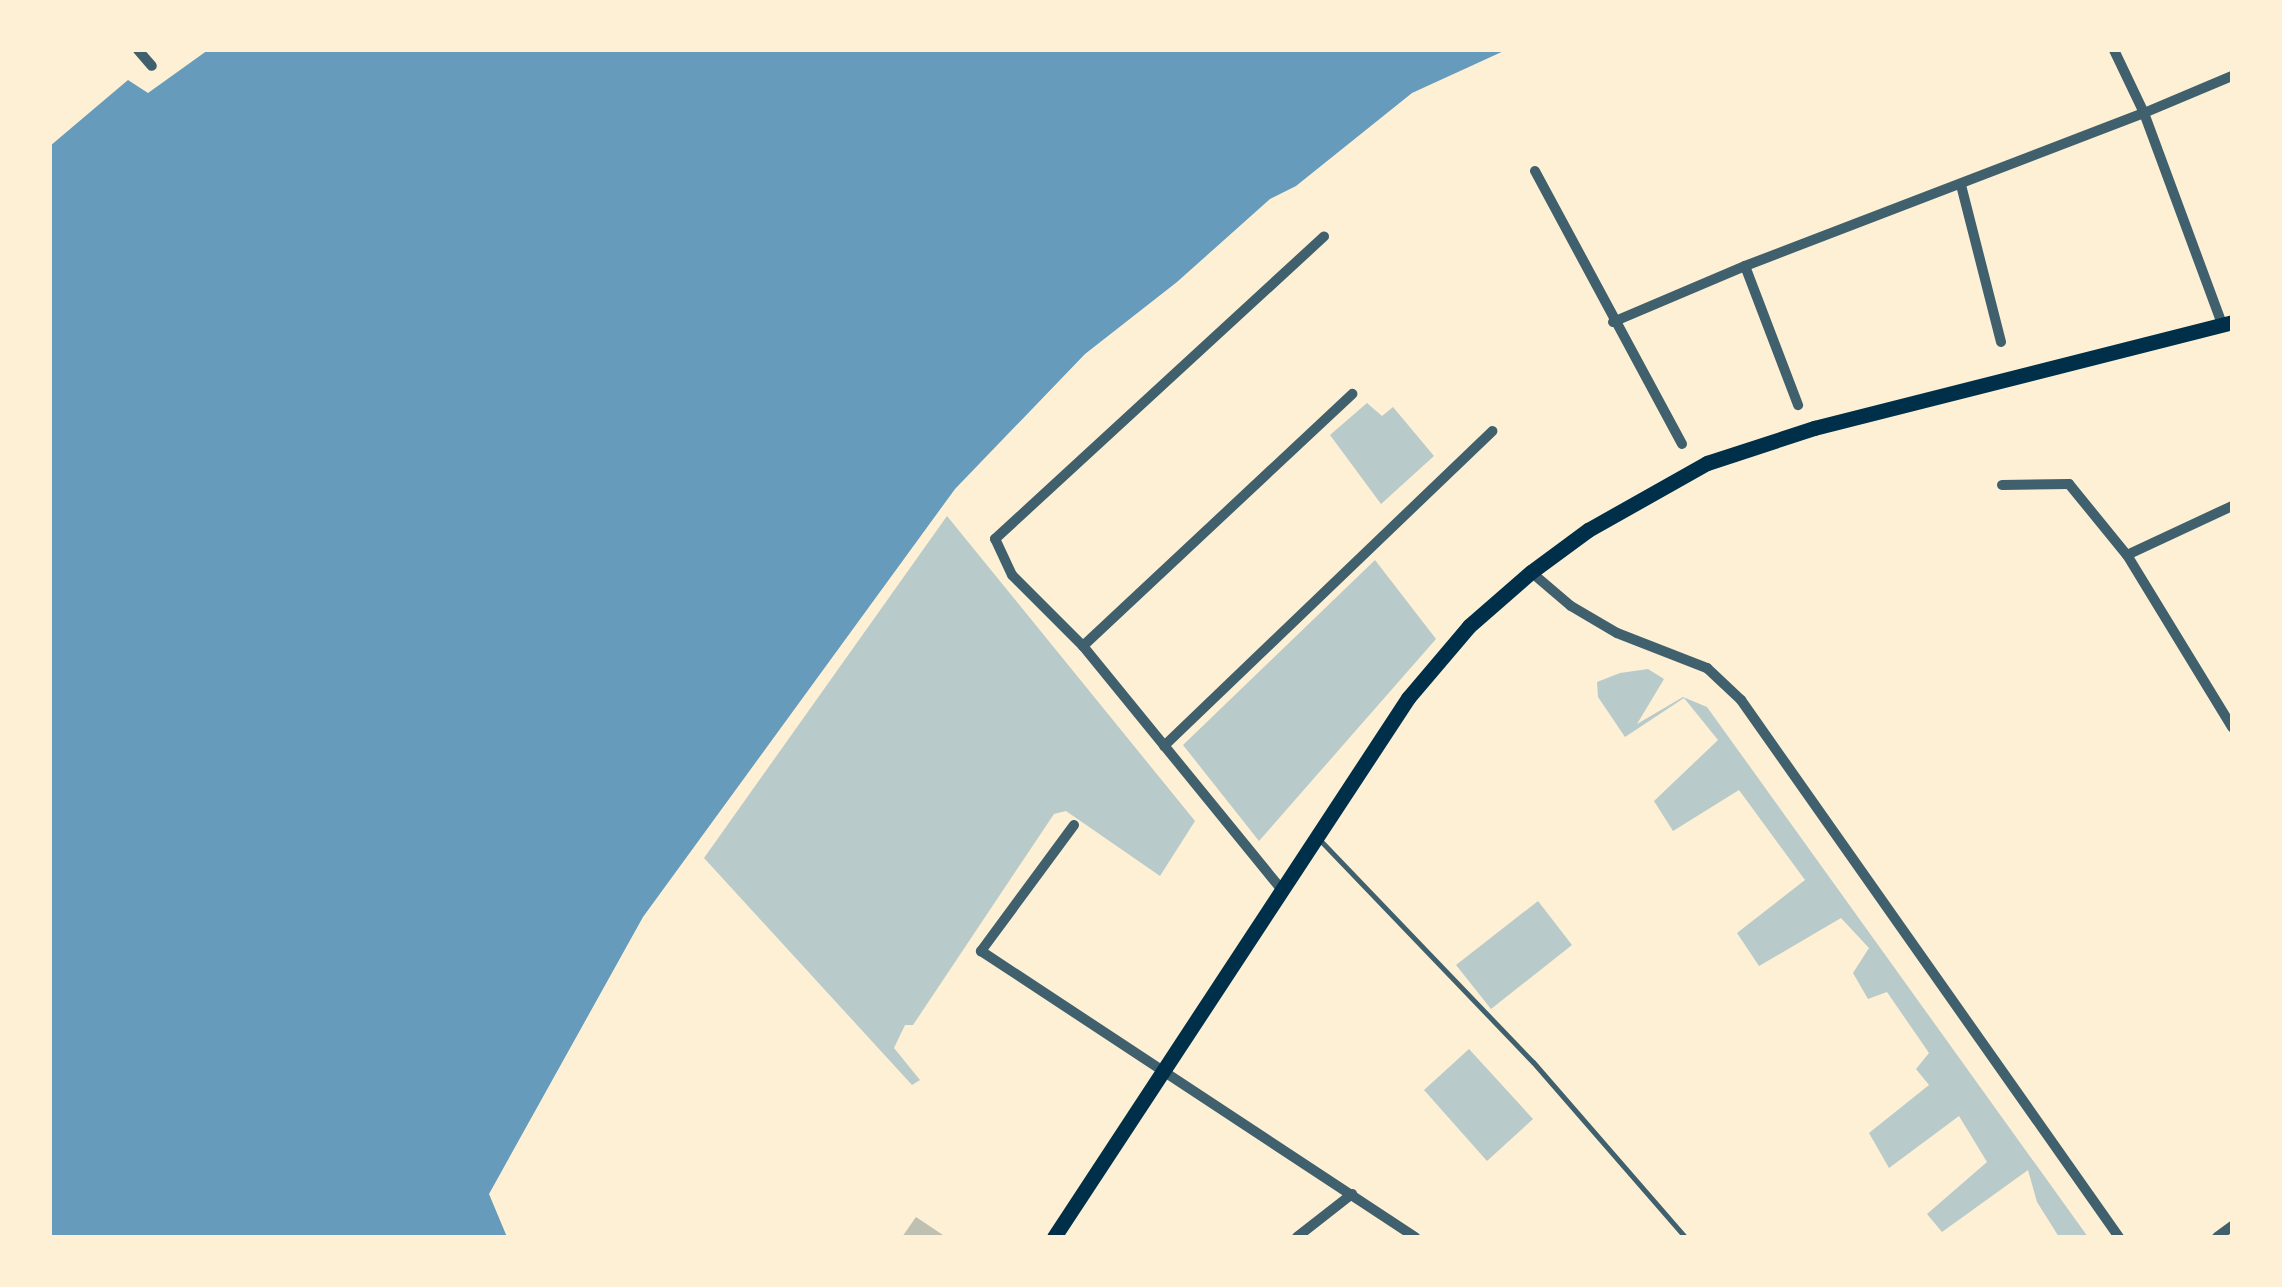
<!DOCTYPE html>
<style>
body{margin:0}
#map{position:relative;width:2282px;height:1287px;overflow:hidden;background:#fdf0d5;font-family:"Archivo Narrow",sans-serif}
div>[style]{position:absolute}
.green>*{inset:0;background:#b9caca}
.water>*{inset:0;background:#669bbc}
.building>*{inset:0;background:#bec0b2}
.service>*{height:5px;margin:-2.5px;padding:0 2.5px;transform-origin:2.5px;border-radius:2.5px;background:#3f606c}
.minor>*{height:10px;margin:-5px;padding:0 5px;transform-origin:5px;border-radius:5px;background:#3f606c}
.secondary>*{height:15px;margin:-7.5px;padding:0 7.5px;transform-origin:7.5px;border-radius:7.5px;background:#003049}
span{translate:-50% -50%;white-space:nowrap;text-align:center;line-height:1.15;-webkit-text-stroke:10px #fdf0d5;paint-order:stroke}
.frame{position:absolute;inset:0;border:52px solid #fdf0d5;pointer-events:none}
</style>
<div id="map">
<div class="green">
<i style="clip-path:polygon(1367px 403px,1382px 416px,1393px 407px,1434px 456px,1381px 504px,1330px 435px)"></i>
<i style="clip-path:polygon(947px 516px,1195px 821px,1160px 876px,1066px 811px,1054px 814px,913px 1025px,905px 1025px,894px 1048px,920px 1080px,912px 1085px,704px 858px)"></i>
<i style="clip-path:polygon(1375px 560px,1436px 639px,1259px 841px,1183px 745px)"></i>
<i style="clip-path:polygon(1648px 669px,1664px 679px,1637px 724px,1683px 697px,1707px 707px,2088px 1237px,2059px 1237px,2037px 1202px,2028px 1170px,1942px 1232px,1927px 1214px,1987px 1162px,1959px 1116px,1889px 1168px,1869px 1133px,1929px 1085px,1916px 1069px,1929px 1053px,1887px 992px,1868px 999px,1853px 973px,1869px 948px,1841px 918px,1759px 966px,1737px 933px,1805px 880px,1739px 790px,1673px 831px,1654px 801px,1718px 740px,1684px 698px,1625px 737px,1598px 697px,1597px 682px,1620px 673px)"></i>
<i style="clip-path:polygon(1538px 901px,1572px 945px,1491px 1009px,1456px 965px)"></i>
<i style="clip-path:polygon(1469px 1049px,1533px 1119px,1487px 1161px,1424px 1090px)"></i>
</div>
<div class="water">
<i style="clip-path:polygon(208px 50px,1506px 50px,1412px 93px,1296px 186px,1270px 199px,1177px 282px,1085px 354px,955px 489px,643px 917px,489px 1194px,507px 1237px,50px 1237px,50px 146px,128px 80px,148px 93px)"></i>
</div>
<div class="building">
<i style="clip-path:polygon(916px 1217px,946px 1237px,902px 1237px)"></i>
</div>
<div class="service">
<i style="left:1318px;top:838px;width:310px;rotate:46.2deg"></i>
<i style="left:1533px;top:1062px;width:232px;rotate:49deg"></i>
</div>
<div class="minor">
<i style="left:138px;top:50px;width:21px;rotate:49deg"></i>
<i style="left:2114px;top:50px;width:70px;rotate:64.5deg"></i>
<i style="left:2144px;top:113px;width:95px;rotate:-22.8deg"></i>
<i style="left:1535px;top:171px;width:310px;rotate:61.7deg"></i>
<i style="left:1961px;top:185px;width:162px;rotate:75.7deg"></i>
<i style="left:1745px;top:266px;width:149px;rotate:69.1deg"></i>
<i style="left:1613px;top:322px;width:143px;rotate:-23deg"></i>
<i style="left:1745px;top:266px;width:427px;rotate:-21deg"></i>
<i style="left:2144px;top:113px;width:225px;rotate:69.7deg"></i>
<i style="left:2002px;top:485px;width:67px;rotate:-0.9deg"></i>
<i style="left:2069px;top:484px;width:92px;rotate:50.8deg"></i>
<i style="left:2127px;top:555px;width:202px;rotate:58.6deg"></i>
<i style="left:2127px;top:555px;width:116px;rotate:-25deg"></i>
<i style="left:1531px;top:572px;width:52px;rotate:40.4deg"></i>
<i style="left:1571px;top:606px;width:53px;rotate:30.4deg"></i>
<i style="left:1617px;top:633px;width:97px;rotate:21.3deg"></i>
<i style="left:1707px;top:668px;width:47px;rotate:43.3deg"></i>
<i style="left:1741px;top:700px;width:657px;rotate:54.86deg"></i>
<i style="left:1083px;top:646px;width:369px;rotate:-43.1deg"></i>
<i style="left:1164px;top:746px;width:455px;rotate:-43.8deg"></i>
<i style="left:1074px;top:825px;width:157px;rotate:126.4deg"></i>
<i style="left:981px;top:951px;width:520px;rotate:33.38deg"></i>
<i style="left:1282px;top:890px;width:315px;rotate:-129.2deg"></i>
<i style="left:1083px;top:646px;width:100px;rotate:-135deg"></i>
<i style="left:1012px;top:575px;width:40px;rotate:-115deg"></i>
<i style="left:995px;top:539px;width:447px;rotate:-42.6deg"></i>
<i style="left:1297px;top:1237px;width:70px;rotate:-38deg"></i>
<i style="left:2217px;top:1237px;width:19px;rotate:-36deg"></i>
</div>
<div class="secondary">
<i style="left:1054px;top:1237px;width:645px;rotate:-56.7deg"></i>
<i style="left:1408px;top:698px;width:94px;rotate:-49.7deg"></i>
<i style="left:1469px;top:626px;width:82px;rotate:-41.1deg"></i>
<i style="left:1531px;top:572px;width:71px;rotate:-36.4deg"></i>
<i style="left:1588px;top:530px;width:137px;rotate:-29.4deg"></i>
<i style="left:1707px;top:463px;width:113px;rotate:-18.1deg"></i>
<i style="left:1814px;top:428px;width:431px;rotate:-14.2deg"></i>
</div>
<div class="frame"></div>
</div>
